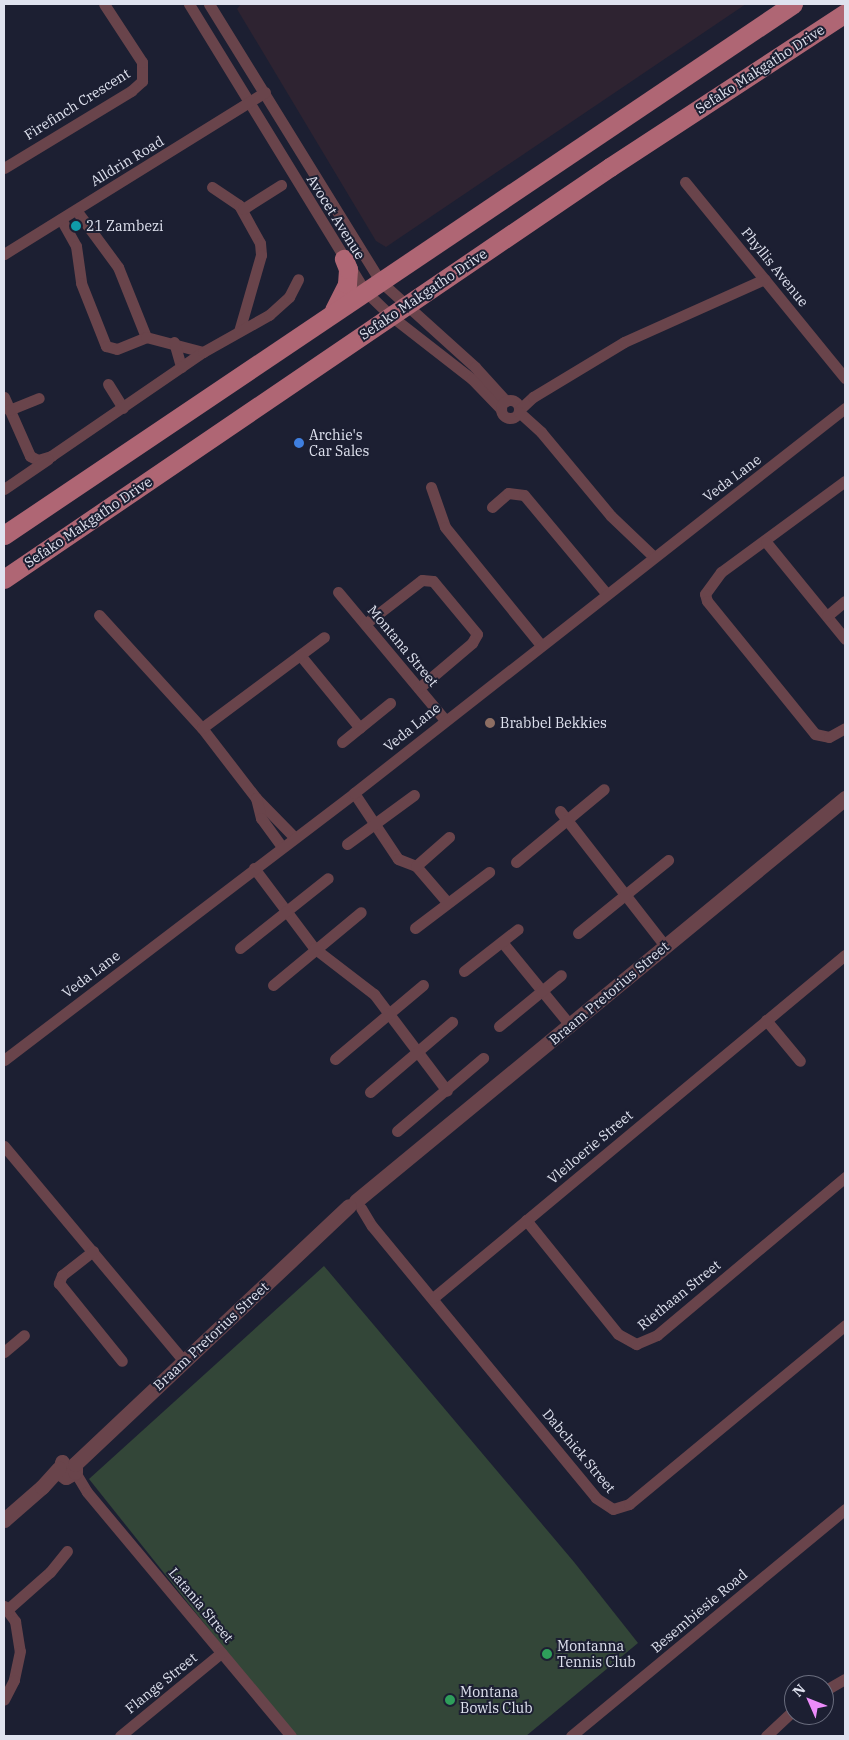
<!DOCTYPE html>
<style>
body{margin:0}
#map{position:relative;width:849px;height:1740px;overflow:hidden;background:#1c1f32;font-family:"IBM Plex Serif",serif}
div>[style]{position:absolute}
.commercial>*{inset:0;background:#2e2331}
.green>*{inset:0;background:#334638}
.minor>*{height:11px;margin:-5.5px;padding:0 5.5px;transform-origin:5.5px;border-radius:5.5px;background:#69444b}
.minor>.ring{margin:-5.5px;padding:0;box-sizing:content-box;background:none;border:11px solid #69444b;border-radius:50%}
.tertiary>*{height:15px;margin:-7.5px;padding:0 7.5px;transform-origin:7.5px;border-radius:7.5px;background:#69444b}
.primary>*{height:19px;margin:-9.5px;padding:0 9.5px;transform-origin:9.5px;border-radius:9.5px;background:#af6674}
.dots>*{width:14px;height:14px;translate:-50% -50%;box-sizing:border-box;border:2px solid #1c1f32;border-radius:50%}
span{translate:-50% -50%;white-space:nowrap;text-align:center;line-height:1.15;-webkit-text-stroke:4px #1c1f32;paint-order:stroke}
.street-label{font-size:14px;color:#dfe2ef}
.poi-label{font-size:14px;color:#dfe2ef}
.left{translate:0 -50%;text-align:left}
.frame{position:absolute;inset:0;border:5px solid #dfe2ef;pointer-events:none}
.north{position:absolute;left:784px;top:1675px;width:50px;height:50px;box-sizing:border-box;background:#1c1f32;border:1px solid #6a6d7e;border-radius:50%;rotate:314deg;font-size:14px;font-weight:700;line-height:20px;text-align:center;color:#dfe2ef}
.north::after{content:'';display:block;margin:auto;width:18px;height:22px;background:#ec8cfa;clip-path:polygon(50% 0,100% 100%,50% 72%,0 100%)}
</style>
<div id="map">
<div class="commercial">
<i style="clip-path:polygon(241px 4px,746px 4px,386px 247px,376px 241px,237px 9px)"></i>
</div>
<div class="green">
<i style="clip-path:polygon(324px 1266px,574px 1562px,638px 1643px,526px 1736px,294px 1736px,89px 1479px)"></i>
</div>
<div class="minor">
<i style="left:189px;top:4px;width:337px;rotate:58.5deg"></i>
<i style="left:365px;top:291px;width:36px;rotate:44deg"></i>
<i style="left:391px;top:316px;width:103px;rotate:37.9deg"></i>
<i style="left:472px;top:379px;width:42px;rotate:46deg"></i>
<i style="left:209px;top:4px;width:327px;rotate:58.3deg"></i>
<i style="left:381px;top:282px;width:127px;rotate:42.1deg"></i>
<i style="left:475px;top:367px;width:46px;rotate:47.6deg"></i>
<i style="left:4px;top:168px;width:149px;rotate:-31.2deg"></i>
<i style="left:131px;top:91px;width:15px;rotate:-42deg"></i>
<i style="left:142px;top:81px;width:19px;rotate:-90deg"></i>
<i style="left:142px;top:62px;width:69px;rotate:-123.2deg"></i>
<i style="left:685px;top:182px;width:253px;rotate:50.8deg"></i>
<i style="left:212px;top:187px;width:32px;rotate:34deg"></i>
<i style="left:239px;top:205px;width:43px;rotate:61.1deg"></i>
<i style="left:260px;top:243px;width:12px;rotate:85deg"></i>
<i style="left:261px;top:255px;width:79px;rotate:106.1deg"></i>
<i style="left:243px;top:209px;width:45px;rotate:-32.3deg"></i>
<i style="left:76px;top:210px;width:71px;rotate:53.6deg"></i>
<i style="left:118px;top:267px;width:75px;rotate:68.2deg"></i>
<i style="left:61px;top:219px;width:31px;rotate:61deg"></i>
<i style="left:76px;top:246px;width:37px;rotate:82deg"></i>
<i style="left:81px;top:283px;width:68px;rotate:68.4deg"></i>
<i style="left:106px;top:346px;width:11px;rotate:15deg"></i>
<i style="left:117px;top:349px;width:31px;rotate:-22deg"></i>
<i style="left:146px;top:337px;width:59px;rotate:14.7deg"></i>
<i style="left:4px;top:254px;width:307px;rotate:-31.8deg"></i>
<i style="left:174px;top:342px;width:26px;rotate:74deg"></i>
<i style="left:108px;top:384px;width:28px;rotate:58deg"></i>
<i style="left:4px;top:397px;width:64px;rotate:66.2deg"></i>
<i style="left:30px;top:456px;width:9px;rotate:27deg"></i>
<i style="left:38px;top:460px;width:14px;rotate:-17deg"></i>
<i style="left:51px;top:456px;width:184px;rotate:-34.4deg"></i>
<i style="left:203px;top:352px;width:76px;rotate:-29.3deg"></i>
<i style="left:269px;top:315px;width:27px;rotate:-42deg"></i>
<i style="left:289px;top:297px;width:20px;rotate:-63deg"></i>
<i class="ring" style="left:501px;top:400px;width:7px;height:7px"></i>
<i style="left:9px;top:410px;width:32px;rotate:-22deg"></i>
<i style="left:519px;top:410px;width:19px;rotate:-43deg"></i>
<i style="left:533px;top:397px;width:106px;rotate:-31.1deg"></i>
<i style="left:624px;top:342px;width:154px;rotate:-24.1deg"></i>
<i style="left:519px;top:412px;width:30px;rotate:42deg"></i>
<i style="left:541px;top:432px;width:109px;rotate:50.2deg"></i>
<i style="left:611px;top:516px;width:59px;rotate:43.6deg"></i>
<i style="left:845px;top:481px;width:154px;rotate:143.7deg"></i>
<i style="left:721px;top:572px;width:27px;rotate:126deg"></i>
<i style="left:705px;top:594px;width:7px;rotate:74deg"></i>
<i style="left:707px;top:601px;width:171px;rotate:50.9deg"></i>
<i style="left:815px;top:734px;width:14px;rotate:12deg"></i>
<i style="left:829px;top:737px;width:18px;rotate:-29deg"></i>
<i style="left:431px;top:487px;width:42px;rotate:70.7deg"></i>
<i style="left:445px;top:527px;width:152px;rotate:50.9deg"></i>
<i style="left:4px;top:489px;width:53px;rotate:-34.3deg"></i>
<i style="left:492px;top:507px;width:21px;rotate:-41deg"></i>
<i style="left:508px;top:493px;width:16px;rotate:7deg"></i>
<i style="left:524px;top:495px;width:128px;rotate:50.1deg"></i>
<i style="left:766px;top:542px;width:125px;rotate:50.8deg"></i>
<i style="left:338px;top:592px;width:167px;rotate:50.1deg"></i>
<i style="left:99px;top:615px;width:153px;rotate:47.7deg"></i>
<i style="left:202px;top:728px;width:88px;rotate:52.4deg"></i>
<i style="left:256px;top:798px;width:54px;rotate:45.7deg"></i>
<i style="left:827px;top:616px;width:23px;rotate:-40deg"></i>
<i style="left:365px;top:624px;width:72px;rotate:-37.7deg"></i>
<i style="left:422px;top:580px;width:11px;rotate:5deg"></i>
<i style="left:433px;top:581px;width:69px;rotate:50.3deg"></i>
<i style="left:477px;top:634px;width:10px;rotate:119deg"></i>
<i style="left:472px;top:643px;width:70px;rotate:139.7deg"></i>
<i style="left:300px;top:655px;width:94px;rotate:50.6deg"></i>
<i style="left:202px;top:728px;width:152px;rotate:-36.7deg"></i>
<i style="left:342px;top:742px;width:62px;rotate:-39.1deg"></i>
<i style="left:354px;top:793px;width:79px;rotate:56.3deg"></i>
<i style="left:398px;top:859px;width:19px;rotate:21deg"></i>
<i style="left:416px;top:866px;width:48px;rotate:49.3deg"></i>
<i style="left:256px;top:798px;width:21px;rotate:76deg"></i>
<i style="left:261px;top:818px;width:36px;rotate:54deg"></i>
<i style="left:560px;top:811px;width:171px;rotate:52.1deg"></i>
<i style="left:347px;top:844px;width:83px;rotate:-36.2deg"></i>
<i style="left:516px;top:862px;width:114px;rotate:-39.7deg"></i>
<i style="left:416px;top:866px;width:44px;rotate:-41.3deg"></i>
<i style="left:254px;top:868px;width:100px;rotate:53.1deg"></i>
<i style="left:314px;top:948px;width:76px;rotate:37.5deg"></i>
<i style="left:374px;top:994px;width:121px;rotate:53deg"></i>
<i style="left:415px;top:928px;width:93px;rotate:-37.1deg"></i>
<i style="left:578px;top:933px;width:116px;rotate:-39deg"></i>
<i style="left:502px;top:942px;width:107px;rotate:50.7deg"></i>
<i style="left:240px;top:948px;width:112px;rotate:-38.5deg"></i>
<i style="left:464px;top:971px;width:68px;rotate:-37.9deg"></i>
<i style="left:273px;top:985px;width:114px;rotate:-39.7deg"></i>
<i style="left:766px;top:1020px;width:53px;rotate:50.3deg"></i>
<i style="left:499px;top:1026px;width:80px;rotate:-39.4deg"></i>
<i style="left:335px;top:1059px;width:115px;rotate:-40.1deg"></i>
<i style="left:4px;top:1060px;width:440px;rotate:-37.3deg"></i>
<i style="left:354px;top:793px;width:624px;rotate:-38.1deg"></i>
<i style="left:370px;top:1092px;width:108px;rotate:-40.5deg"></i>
<i style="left:397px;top:1131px;width:113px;rotate:-40.3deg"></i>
<i style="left:4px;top:1146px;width:280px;rotate:50.1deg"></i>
<i style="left:361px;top:1208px;width:21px;rotate:59deg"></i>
<i style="left:372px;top:1226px;width:352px;rotate:50.5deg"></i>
<i style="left:596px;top:1498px;width:20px;rotate:33deg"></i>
<i style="left:613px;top:1509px;width:17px;rotate:-17deg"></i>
<i style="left:629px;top:1504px;width:281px;rotate:-39.6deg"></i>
<i style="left:526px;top:1220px;width:146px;rotate:51.1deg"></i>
<i style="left:618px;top:1334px;width:21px;rotate:29deg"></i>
<i style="left:636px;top:1344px;width:23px;rotate:-23deg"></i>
<i style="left:657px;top:1335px;width:246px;rotate:-40deg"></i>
<i style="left:93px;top:1251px;width:39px;rotate:142deg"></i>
<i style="left:62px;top:1275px;width:9px;rotate:111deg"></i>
<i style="left:59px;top:1283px;width:100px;rotate:51.1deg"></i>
<i style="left:433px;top:1298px;width:536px;rotate:-39.78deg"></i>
<i style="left:4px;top:1352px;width:26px;rotate:-40deg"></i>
<i style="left:75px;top:1472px;width:23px;rotate:59deg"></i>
<i style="left:87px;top:1492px;width:318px;rotate:50.1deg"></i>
<i style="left:4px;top:1606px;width:19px;rotate:54deg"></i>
<i style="left:15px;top:1621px;width:30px;rotate:81deg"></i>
<i style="left:20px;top:1651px;width:30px;rotate:102deg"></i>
<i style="left:14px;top:1680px;width:22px;rotate:117deg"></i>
<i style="left:8px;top:1609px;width:56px;rotate:-41.4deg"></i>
<i style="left:50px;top:1572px;width:27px;rotate:-51deg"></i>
<i style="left:824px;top:1691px;width:24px;rotate:-30deg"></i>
<i style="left:120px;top:1736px;width:131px;rotate:-39.4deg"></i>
<i style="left:571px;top:1736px;width:356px;rotate:-39.6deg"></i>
<i style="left:766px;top:1736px;width:38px;rotate:-43deg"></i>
</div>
<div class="tertiary">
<i style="left:356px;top:1201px;width:634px;rotate:-39.49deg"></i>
<i style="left:62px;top:1462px;width:11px;rotate:100deg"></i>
<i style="left:60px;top:1473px;width:7px;rotate:34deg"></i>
<i style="left:66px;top:1477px;width:10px;rotate:-29deg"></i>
<i style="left:75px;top:1472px;width:8px;rotate:-90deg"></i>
<i style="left:75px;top:1464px;width:376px;rotate:-43.3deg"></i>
<i style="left:4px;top:1520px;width:50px;rotate:-41deg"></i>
<i style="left:42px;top:1487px;width:25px;rotate:-48deg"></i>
</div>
<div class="primary">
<i style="left:334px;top:310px;width:29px;rotate:-63deg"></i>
<i style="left:347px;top:284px;width:15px;rotate:-86deg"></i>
<i style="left:348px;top:269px;width:11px;rotate:-112deg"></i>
<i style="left:4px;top:535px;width:951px;rotate:-33.94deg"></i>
<i style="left:4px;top:579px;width:733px;rotate:-34.21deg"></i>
<i style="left:610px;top:167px;width:281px;rotate:-33.2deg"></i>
</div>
<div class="dots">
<i style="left:76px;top:226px;background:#0f9aa8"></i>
<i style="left:299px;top:443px;background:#3f7fe0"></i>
<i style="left:490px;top:723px;background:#8d6e63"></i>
<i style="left:547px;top:1654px;background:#2e9e5b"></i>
<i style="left:450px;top:1700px;background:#2e9e5b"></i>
</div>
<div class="street-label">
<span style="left:760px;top:69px;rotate:-33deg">Sefako Makgatho Drive</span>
<span style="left:77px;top:104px;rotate:-32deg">Firefinch Crescent</span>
<span style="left:127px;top:161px;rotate:-31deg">Alldrin Road</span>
<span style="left:336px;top:217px;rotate:58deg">Avocet Avenue</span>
<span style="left:775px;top:267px;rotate:51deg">Phyllis Avenue</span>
<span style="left:423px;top:294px;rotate:-34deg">Sefako Makgatho Drive</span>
<span style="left:732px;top:478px;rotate:-37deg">Veda Lane</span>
<span style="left:88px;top:522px;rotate:-34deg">Sefako Makgatho Drive</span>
<span style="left:403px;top:646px;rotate:50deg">Montana Street</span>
<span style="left:412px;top:727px;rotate:-39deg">Veda Lane</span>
<span style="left:91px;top:974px;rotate:-37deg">Veda Lane</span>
<span style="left:609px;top:993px;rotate:-40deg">Braam Pretorius Street</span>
<span style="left:590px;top:1147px;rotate:-40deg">Vleiloerie Street</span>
<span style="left:679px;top:1295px;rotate:-39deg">Riethaan Street</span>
<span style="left:211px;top:1336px;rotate:-43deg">Braam Pretorius Street</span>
<span style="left:579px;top:1451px;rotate:50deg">Dabchick Street</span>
<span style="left:201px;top:1605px;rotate:50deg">Latania Street</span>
<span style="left:699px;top:1611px;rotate:-40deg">Besembiesie Road</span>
<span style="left:161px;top:1683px;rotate:-39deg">Flange Street</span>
</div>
<div class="poi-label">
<span class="left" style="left:86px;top:226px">21 Zambezi</span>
<span class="left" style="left:309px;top:443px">Archie's<br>Car Sales</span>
<span class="left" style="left:500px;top:723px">Brabbel Bekkies</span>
<span class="left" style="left:557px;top:1654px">Montanna<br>Tennis Club</span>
<span class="left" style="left:460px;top:1700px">Montana<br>Bowls Club</span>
</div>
<div class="frame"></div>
<div class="north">N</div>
</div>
